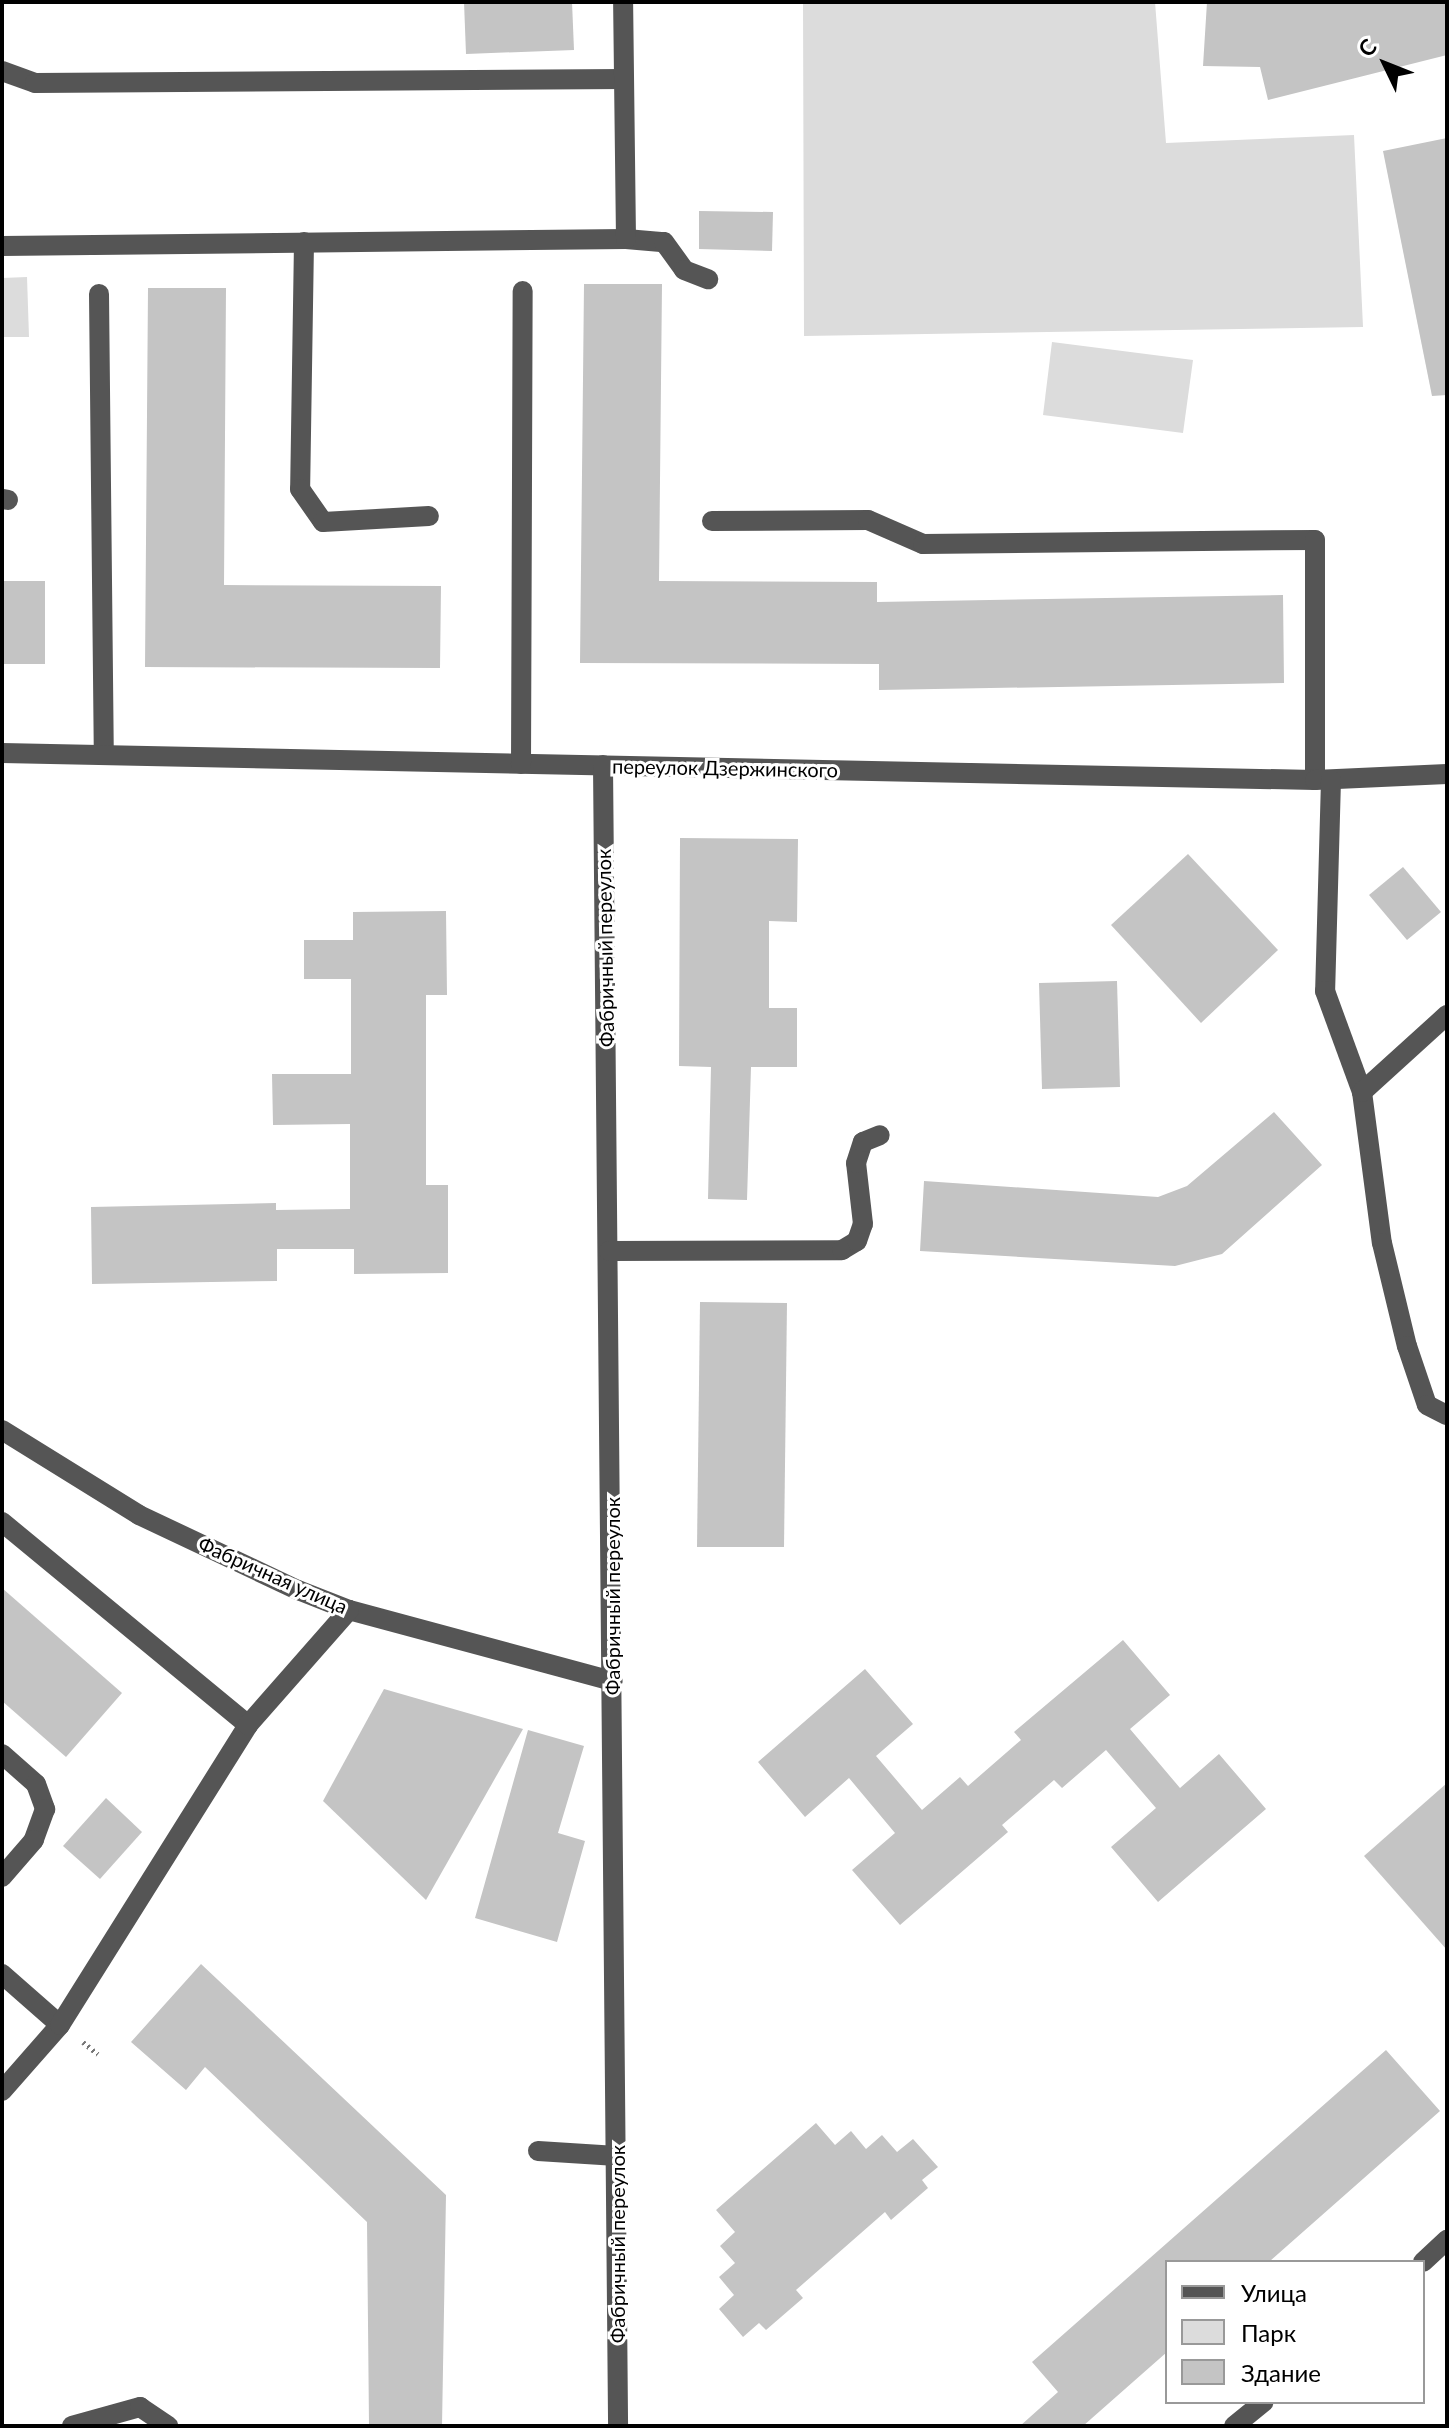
<!DOCTYPE html>
<meta charset="utf-8">
<style>
body{margin:0}
#map{position:relative;width:1449px;height:2428px;overflow:hidden;background:#fff;font-family:Lato,sans-serif}
div>[style]{position:absolute}
.green>*{inset:0;background:#dcdcdc}
.building>*{inset:0;background:#c4c4c4}
.path>*{height:5px;margin-top:-2.5px;transform-origin:0;background:repeating-linear-gradient(90deg,#777 0 2px,transparent 0 6px)}
.minor>*{height:20px;margin:-10px;padding:0 10px;transform-origin:10px;border-radius:10px;background:#555}
span{translate:-50% -50%;white-space:nowrap;text-align:center;line-height:1.15;-webkit-text-stroke:6px #fff;paint-order:stroke}
.street-label{font-size:20px;color:#000}
.frame{position:absolute;inset:0;border:4px solid #000;pointer-events:none}
.legend{position:absolute;left:1165px;top:2260px;width:260px;height:144px;box-sizing:border-box;background:#fff;border:2px solid #999;margin:0;padding:10px 14px;list-style:none;font-size:24px;color:#000}
.legend li{display:flex;align-items:center;gap:16px;height:40px}
.legend b{width:40px;border:2px solid #999}
.north{position:absolute;left:1345px;top:24px;width:80px;height:80px;-webkit-text-stroke:6px #fff;paint-order:stroke;rotate:313deg;font-size:22px;font-weight:700;line-height:32px;text-align:center;color:#000}
.north::after{content:'';display:block;margin:auto;width:28px;height:36px;background:#000;clip-path:polygon(50% 0,100% 100%,50% 72%,0 100%)}
</style>
<div id="map">
<div class="green">
<i style="clip-path:polygon(803px 2px,1155px 2px,1166px 143px,1354px 135px,1363px 327px,804px 336px)"></i>
<i style="clip-path:polygon(27px 277px,29px 337px,2px 337px,2px 278px)"></i>
<i style="clip-path:polygon(1052px 342px,1193px 360px,1183px 433px,1043px 415px)"></i>
</div>
<div class="building">
<i style="clip-path:polygon(464px 2px,572px 2px,574px 50px,466px 54px)"></i>
<i style="clip-path:polygon(1207px 2px,1447px 2px,1447px 55px,1268px 100px,1260px 67px,1203px 66px)"></i>
<i style="clip-path:polygon(1447px 138px,1447px 395px,1432px 396px,1383px 151px)"></i>
<i style="clip-path:polygon(699px 211px,773px 212px,772px 251px,699px 249px)"></i>
<i style="clip-path:polygon(584px 284px,662px 284px,659px 581px,877px 582px,877px 602px,1283px 595px,1284px 683px,879px 690px,879px 664px,580px 663px)"></i>
<i style="clip-path:polygon(148px 288px,226px 288px,224px 585px,441px 586px,440px 668px,145px 667px)"></i>
<i style="clip-path:polygon(2px 581px,45px 581px,45px 664px,2px 664px)"></i>
<i style="clip-path:polygon(680px 838px,798px 839px,797px 922px,769px 921px,769px 1008px,797px 1008px,797px 1067px,751px 1067px,747px 1200px,708px 1199px,711px 1067px,679px 1066px)"></i>
<i style="clip-path:polygon(1188px 854px,1278px 950px,1201px 1023px,1111px 925px)"></i>
<i style="clip-path:polygon(1403px 867px,1441px 912px,1407px 940px,1369px 895px)"></i>
<i style="clip-path:polygon(446px 911px,447px 995px,426px 995px,426px 1185px,448px 1185px,448px 1273px,354px 1274px,354px 1249px,277px 1249px,277px 1281px,92px 1284px,91px 1207px,276px 1203px,276px 1210px,350px 1209px,350px 1124px,273px 1125px,272px 1074px,351px 1074px,351px 979px,304px 979px,304px 940px,353px 940px,353px 912px)"></i>
<i style="clip-path:polygon(1117px 981px,1120px 1087px,1042px 1089px,1039px 983px)"></i>
<i style="clip-path:polygon(1274px 1112px,1322px 1165px,1222px 1254px,1175px 1266px,920px 1251px,924px 1181px,1158px 1197px,1187px 1186px)"></i>
<i style="clip-path:polygon(700px 1302px,787px 1303px,784px 1547px,697px 1547px)"></i>
<i style="clip-path:polygon(2px 1588px,122px 1693px,66px 1757px,2px 1701px)"></i>
<i style="clip-path:polygon(1123px 1640px,1170px 1695px,1130px 1729px,1180px 1788px,1219px 1754px,1266px 1809px,1158px 1902px,1111px 1847px,1156px 1808px,1106px 1750px,1062px 1788px,1054px 1780px,1002px 1825px,1008px 1832px,900px 1925px,852px 1870px,895px 1833px,849px 1778px,805px 1817px,758px 1762px,865px 1669px,913px 1724px,876px 1756px,922px 1810px,960px 1777px,968px 1786px,1021px 1740px,1014px 1732px)"></i>
<i style="clip-path:polygon(384px 1689px,523px 1729px,426px 1900px,323px 1801px)"></i>
<i style="clip-path:polygon(528px 1730px,584px 1746px,558px 1833px,585px 1841px,557px 1942px,475px 1918px)"></i>
<i style="clip-path:polygon(1447px 1783px,1447px 1950px,1364px 1856px)"></i>
<i style="clip-path:polygon(106px 1798px,142px 1832px,100px 1879px,63px 1846px)"></i>
<i style="clip-path:polygon(201px 1964px,446px 2195px,442px 2426px,369px 2426px,367px 2222px,205px 2067px,186px 2090px,131px 2042px)"></i>
<i style="clip-path:polygon(1386px 2050px,1440px 2111px,1269px 2262px,1167px 2262px,1167px 2352px,1083px 2426px,1020px 2426px,1058px 2392px,1032px 2362px)"></i>
<i style="clip-path:polygon(816px 2123px,835px 2145px,851px 2131px,866px 2149px,882px 2135px,897px 2152px,913px 2139px,938px 2167px,922px 2180px,928px 2188px,891px 2220px,885px 2212px,796px 2290px,803px 2298px,766px 2330px,759px 2323px,743px 2337px,719px 2309px,734px 2295px,719px 2277px,735px 2263px,720px 2246px,735px 2232px,716px 2210px)"></i>
</div>
<div class="path">
<i style="left:83px;top:2042px;width:19px;rotate:39deg"></i>
</div>
<div class="minor">
<i style="left:2px;top:71px;width:35px;rotate:20deg"></i>
<i style="left:35px;top:83px;width:589px;rotate:-0.39deg"></i>
<i style="left:626px;top:239px;width:38px;rotate:5deg"></i>
<i style="left:664px;top:242px;width:34px;rotate:54deg"></i>
<i style="left:684px;top:270px;width:26px;rotate:21deg"></i>
<i style="left:304px;top:242px;width:247px;rotate:90.9deg"></i>
<i style="left:300px;top:489px;width:40px;rotate:55.1deg"></i>
<i style="left:323px;top:522px;width:106px;rotate:-3.2deg"></i>
<i style="left:2px;top:246px;width:624px;rotate:-0.64deg"></i>
<i style="left:626px;top:239px;width:237px;rotate:-90.7deg"></i>
<i style="left:99px;top:294px;width:461px;rotate:89.4deg"></i>
<i style="left:2px;top:499px;width:6px;rotate:9deg"></i>
<i style="left:712px;top:521px;width:156px;rotate:-0.4deg"></i>
<i style="left:868px;top:520px;width:60px;rotate:23.6deg"></i>
<i style="left:923px;top:544px;width:392px;rotate:-0.6deg"></i>
<i style="left:1315px;top:540px;width:240px;rotate:90deg"></i>
<i style="left:2px;top:753px;width:1313px;rotate:1.18deg"></i>
<i style="left:1315px;top:780px;width:132px;rotate:-2.6deg"></i>
<i style="left:521px;top:764px;width:473px;rotate:-89.8deg"></i>
<i style="left:603px;top:765px;width:1661px;rotate:89.48deg"></i>
<i style="left:1331px;top:780px;width:211px;rotate:91.6deg"></i>
<i style="left:1325px;top:991px;width:108px;rotate:69.9deg"></i>
<i style="left:1362px;top:1092px;width:152px;rotate:82.5deg"></i>
<i style="left:1382px;top:1243px;width:106px;rotate:76.4deg"></i>
<i style="left:1407px;top:1346px;width:62px;rotate:71.3deg"></i>
<i style="left:1427px;top:1405px;width:22px;rotate:27deg"></i>
<i style="left:1362px;top:1092px;width:115px;rotate:-42.2deg"></i>
<i style="left:609px;top:1251px;width:233px;rotate:-0.2deg"></i>
<i style="left:842px;top:1250px;width:17px;rotate:-31deg"></i>
<i style="left:857px;top:1241px;width:18px;rotate:-71deg"></i>
<i style="left:863px;top:1224px;width:61px;rotate:-96.5deg"></i>
<i style="left:856px;top:1163px;width:22px;rotate:-72deg"></i>
<i style="left:863px;top:1142px;width:18px;rotate:-22deg"></i>
<i style="left:2px;top:1430px;width:161px;rotate:31.8deg"></i>
<i style="left:139px;top:1515px;width:176px;rotate:25.3deg"></i>
<i style="left:298px;top:1590px;width:55px;rotate:21.4deg"></i>
<i style="left:349px;top:1610px;width:273px;rotate:15.1deg"></i>
<i style="left:2px;top:1522px;width:319px;rotate:39.5deg"></i>
<i style="left:2px;top:1754px;width:45px;rotate:41.4deg"></i>
<i style="left:36px;top:1784px;width:27px;rotate:70deg"></i>
<i style="left:45px;top:1809px;width:33px;rotate:110deg"></i>
<i style="left:34px;top:1840px;width:49px;rotate:130.9deg"></i>
<i style="left:2px;top:1974px;width:77px;rotate:41.3deg"></i>
<i style="left:2px;top:2091px;width:88px;rotate:-48.7deg"></i>
<i style="left:60px;top:2025px;width:354px;rotate:-57.9deg"></i>
<i style="left:248px;top:1725px;width:153px;rotate:-48.7deg"></i>
<i style="left:538px;top:2151px;width:79px;rotate:3.6deg"></i>
<i style="left:1423px;top:2262px;width:33px;rotate:-43deg"></i>
<i style="left:72px;top:2426px;width:71px;rotate:-15.6deg"></i>
<i style="left:140px;top:2407px;width:34px;rotate:34deg"></i>
<i style="left:1234px;top:2426px;width:38px;rotate:-39deg"></i>
</div>
<div class="street-label">
<span style="left:725px;top:768px;rotate:1deg">переулок Дзержинского</span>
<span style="left:605px;top:948px;rotate:-91deg">Фабричный переулок</span>
<span style="left:273px;top:1575px;rotate:24deg">Фабричная улица</span>
<span style="left:612px;top:1596px;rotate:-90deg">Фабричный переулок</span>
<span style="left:617px;top:2244px;rotate:-90deg">Фабричный переулок</span>
</div>
<div class="frame"></div>
<ul class="legend">
<li><b style="height:10px;background:#555"></b>Улица</li>
<li><b style="height:22px;background:#dcdcdc"></b>Парк</li>
<li><b style="height:22px;background:#c4c4c4"></b>Здание</li>
</ul>
<div class="north">С</div>
</div>
